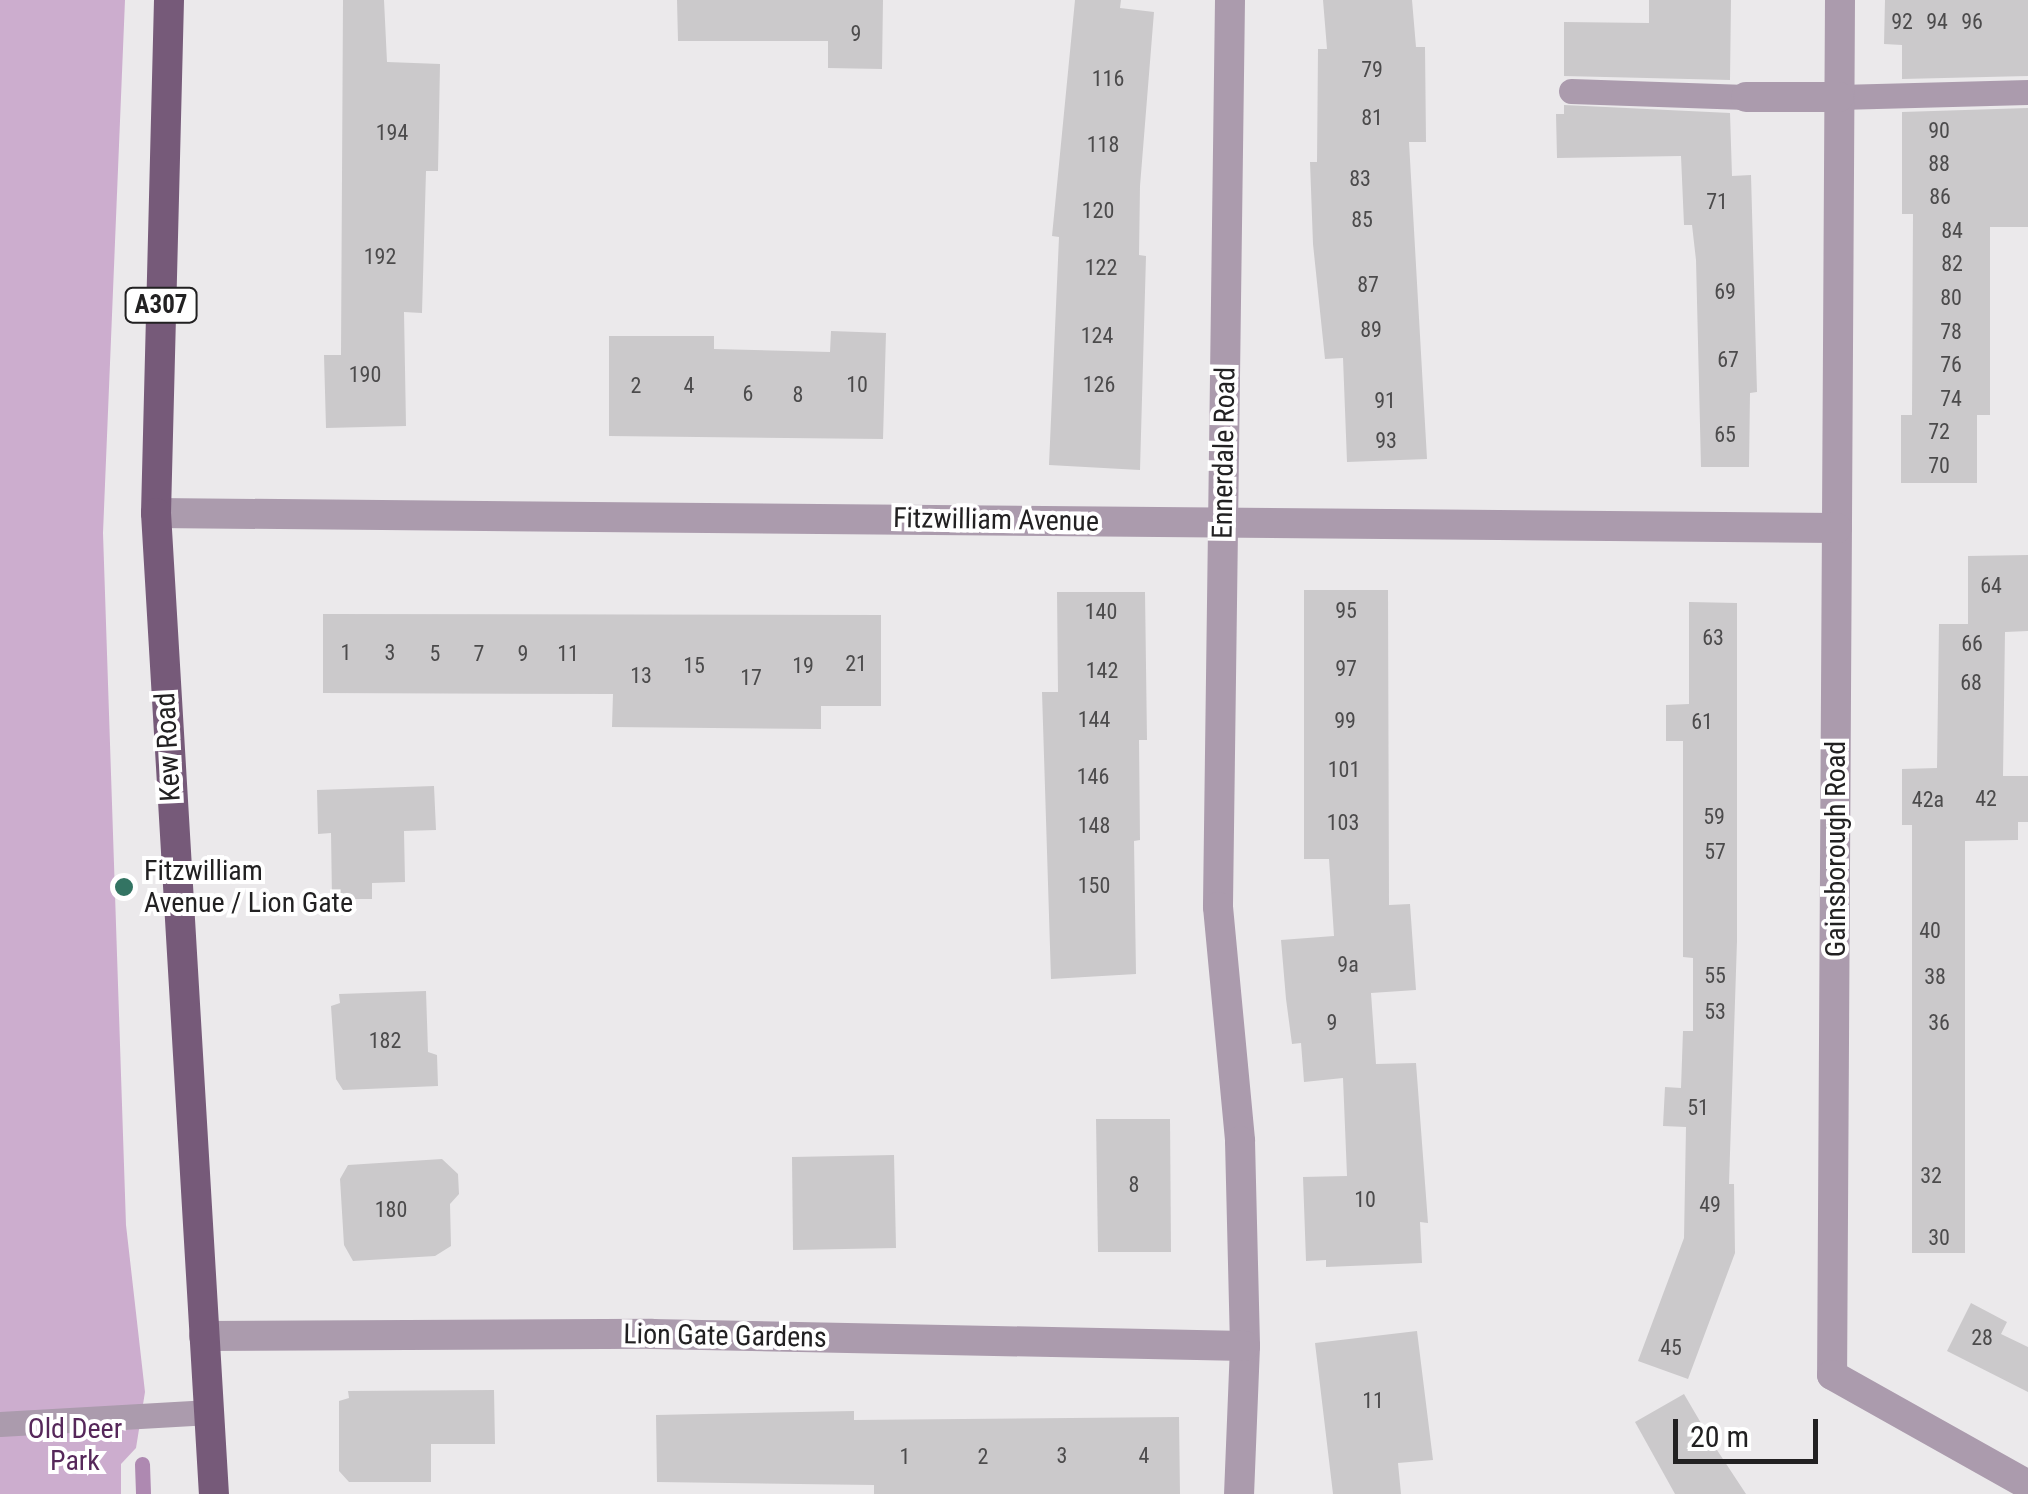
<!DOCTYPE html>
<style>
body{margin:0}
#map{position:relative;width:2028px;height:1494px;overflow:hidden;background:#ebe9eb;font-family:"Roboto Condensed",sans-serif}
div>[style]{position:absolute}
.green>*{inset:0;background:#ccadce}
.stream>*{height:15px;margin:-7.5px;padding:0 7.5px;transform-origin:7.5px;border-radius:7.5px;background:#ae89b1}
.building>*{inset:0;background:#cbc9cb}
.lane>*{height:25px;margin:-12.5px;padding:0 12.5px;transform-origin:12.5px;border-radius:12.5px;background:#ab9bad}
.street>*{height:30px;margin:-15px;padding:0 15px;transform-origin:15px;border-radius:15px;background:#ab9bad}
.primary>*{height:30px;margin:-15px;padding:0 15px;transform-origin:15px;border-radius:15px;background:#765a79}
.dots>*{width:28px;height:28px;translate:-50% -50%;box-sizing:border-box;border:5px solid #fff;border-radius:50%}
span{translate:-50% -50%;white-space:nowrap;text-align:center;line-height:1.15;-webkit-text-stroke:8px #fff;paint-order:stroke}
.number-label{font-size:22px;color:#4c4b4c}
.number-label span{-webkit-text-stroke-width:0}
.shield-label span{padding:2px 8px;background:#fff;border:2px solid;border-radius:8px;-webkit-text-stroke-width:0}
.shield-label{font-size:25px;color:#222122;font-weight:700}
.street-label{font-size:28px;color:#222122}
.poi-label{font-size:28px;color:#222122}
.left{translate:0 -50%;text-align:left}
.park-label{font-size:28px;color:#56275a}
.scale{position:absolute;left:1673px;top:1419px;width:145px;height:45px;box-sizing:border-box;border:5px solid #222122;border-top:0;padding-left:12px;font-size:30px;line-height:35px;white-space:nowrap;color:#222122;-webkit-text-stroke:8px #fff;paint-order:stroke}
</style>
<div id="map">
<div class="green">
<i style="clip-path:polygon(0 0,125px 0,103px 533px,126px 1225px,145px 1392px,136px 1448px,121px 1464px,121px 1494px,0 1494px)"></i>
</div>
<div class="stream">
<i style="left:142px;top:1464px;width:30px;rotate:88deg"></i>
</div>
<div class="building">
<i style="clip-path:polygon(343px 0,384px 0,387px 62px,440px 64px,438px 171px,426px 171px,422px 313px,404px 312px,406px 426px,326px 428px,324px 355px,341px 355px)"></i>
<i style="clip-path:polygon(677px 0,883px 0,882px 69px,828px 68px,828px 41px,678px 41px)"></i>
<i style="clip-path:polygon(1075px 0,1121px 0,1120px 8px,1154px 12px,1140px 186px,1139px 255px,1146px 256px,1140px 470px,1049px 465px,1059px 237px,1052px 236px)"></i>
<i style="clip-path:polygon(1323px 0,1412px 0,1416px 47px,1425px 47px,1426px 142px,1409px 142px,1427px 459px,1347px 462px,1343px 358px,1325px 359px,1313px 244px,1310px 162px,1317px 162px,1318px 49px,1327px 49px)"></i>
<i style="clip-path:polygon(1649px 0,1731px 0,1730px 80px,1564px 76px,1564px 22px,1649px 23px)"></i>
<i style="clip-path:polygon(1885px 0,2028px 0,2028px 76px,1902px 79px,1902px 45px,1884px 44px)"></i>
<i style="clip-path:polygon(1564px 105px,1730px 113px,1732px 176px,1751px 175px,1757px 392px,1750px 393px,1749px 467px,1701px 467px,1696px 260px,1692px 225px,1684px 225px,1681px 156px,1557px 158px,1556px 114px,1564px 114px)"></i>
<i style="clip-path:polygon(2028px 108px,2028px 227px,1990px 227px,1990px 415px,1977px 415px,1977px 483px,1901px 483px,1901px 415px,1912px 415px,1913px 214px,1902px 214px,1902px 112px)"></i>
<i style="clip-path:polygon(831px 331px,886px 333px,883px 439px,609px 436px,609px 336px,714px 336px,714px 349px,830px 352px)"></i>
<i style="clip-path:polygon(2028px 555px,2028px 631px,2005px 632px,2003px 776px,2028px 776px,2028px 822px,2018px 822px,2018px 840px,1965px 841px,1965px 1253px,1912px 1253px,1912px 825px,1902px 825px,1902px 769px,1937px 768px,1939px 624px,1968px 624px,1968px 556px)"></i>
<i style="clip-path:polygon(1304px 590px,1388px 590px,1389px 905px,1410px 904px,1416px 990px,1371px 993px,1376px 1064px,1416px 1063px,1428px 1223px,1420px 1222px,1422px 1263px,1326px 1267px,1326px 1260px,1306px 1261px,1303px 1177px,1347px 1176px,1343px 1078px,1304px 1082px,1301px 1043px,1292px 1044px,1286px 999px,1281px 940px,1334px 936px,1329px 859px,1304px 859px)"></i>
<i style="clip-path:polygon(1057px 592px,1145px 592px,1147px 740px,1139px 740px,1140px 840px,1134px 841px,1136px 974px,1051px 979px,1042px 692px,1058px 692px)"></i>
<i style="clip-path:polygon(1689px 602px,1737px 603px,1737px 941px,1729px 1184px,1734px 1184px,1735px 1253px,1688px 1379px,1638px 1361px,1684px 1238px,1686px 1127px,1663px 1126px,1665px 1087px,1681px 1088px,1683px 1031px,1693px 1031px,1693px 958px,1683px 957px,1683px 741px,1666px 741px,1666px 705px,1689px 704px)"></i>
<i style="clip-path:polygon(323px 614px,881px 615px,881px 706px,821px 706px,821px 729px,612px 727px,613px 694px,323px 693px)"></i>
<i style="clip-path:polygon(434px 786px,436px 830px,404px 831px,405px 882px,372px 883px,372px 899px,332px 899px,331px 833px,318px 834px,317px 790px)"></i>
<i style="clip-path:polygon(426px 991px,428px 1052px,437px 1055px,438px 1086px,343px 1090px,336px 1079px,331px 1006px,340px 1003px,339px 994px)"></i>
<i style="clip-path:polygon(1096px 1119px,1170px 1119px,1171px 1252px,1098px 1252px)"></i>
<i style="clip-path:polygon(894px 1155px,896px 1248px,793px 1250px,792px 1157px)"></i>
<i style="clip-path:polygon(442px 1159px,458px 1174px,459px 1194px,450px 1204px,451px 1246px,435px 1256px,353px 1261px,344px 1245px,340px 1179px,348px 1165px)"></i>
<i style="clip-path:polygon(1971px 1303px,2007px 1322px,2001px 1334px,2028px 1347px,2028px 1392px,1947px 1351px)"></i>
<i style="clip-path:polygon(1417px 1331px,1433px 1460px,1398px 1463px,1401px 1494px,1333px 1494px,1315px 1343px)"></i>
<i style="clip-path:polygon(494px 1390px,495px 1444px,431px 1444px,431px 1482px,349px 1482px,339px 1471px,339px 1401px,349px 1398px,348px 1391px)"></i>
<i style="clip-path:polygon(1684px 1394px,1715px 1447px,1746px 1494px,1675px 1494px,1635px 1422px)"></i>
<i style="clip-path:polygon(854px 1411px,854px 1420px,1179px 1417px,1180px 1494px,874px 1494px,874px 1485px,657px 1482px,656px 1415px)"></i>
</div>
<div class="lane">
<i style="left:1571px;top:91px;width:175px;rotate:2deg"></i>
<i style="left:1839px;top:97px;width:189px;rotate:-1.5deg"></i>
<i style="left:0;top:1424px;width:210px;rotate:-3.3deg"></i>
</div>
<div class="street">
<i style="left:1230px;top:0;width:907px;rotate:90.76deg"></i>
<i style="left:1218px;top:907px;width:235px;rotate:84.6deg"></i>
<i style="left:1240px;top:1141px;width:205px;rotate:88.6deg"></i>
<i style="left:1245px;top:1346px;width:148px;rotate:92.3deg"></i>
<i style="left:1840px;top:0;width:1375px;rotate:90.33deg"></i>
<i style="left:1832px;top:1375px;width:225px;rotate:29.3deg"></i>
<i style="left:1746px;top:97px;width:93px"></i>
<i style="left:156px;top:513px;width:1681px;rotate:0.51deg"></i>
<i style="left:204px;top:1336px;width:448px;rotate:-0.3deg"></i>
<i style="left:652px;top:1334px;width:593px;rotate:1.16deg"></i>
</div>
<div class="primary">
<i style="left:169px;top:0;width:513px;rotate:91.45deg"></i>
<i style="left:156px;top:513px;width:983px;rotate:86.62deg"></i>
</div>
<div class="dots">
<i style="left:124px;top:887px;background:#337463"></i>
</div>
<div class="number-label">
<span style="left:1902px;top:22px">92</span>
<span style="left:1937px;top:22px">94</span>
<span style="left:1972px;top:22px">96</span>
<span style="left:856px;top:34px">9</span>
<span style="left:1372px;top:70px">79</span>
<span style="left:1108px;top:79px">116</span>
<span style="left:1372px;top:118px">81</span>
<span style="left:1939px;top:131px">90</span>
<span style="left:392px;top:133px">194</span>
<span style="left:1103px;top:145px">118</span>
<span style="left:1939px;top:164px">88</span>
<span style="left:1360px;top:179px">83</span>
<span style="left:1940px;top:197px">86</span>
<span style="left:1717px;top:202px">71</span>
<span style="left:1098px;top:211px">120</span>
<span style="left:1362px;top:220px">85</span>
<span style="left:1952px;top:231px">84</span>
<span style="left:380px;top:257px">192</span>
<span style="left:1952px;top:264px">82</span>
<span style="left:1101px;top:268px">122</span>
<span style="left:1368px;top:285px">87</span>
<span style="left:1725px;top:292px">69</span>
<span style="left:1951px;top:298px">80</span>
<span style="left:1371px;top:330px">89</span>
<span style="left:1951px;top:332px">78</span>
<span style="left:1097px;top:336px">124</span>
<span style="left:1728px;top:360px">67</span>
<span style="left:1951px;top:365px">76</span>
<span style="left:365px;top:375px">190</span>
<span style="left:857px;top:385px">10</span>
<span style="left:1099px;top:385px">126</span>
<span style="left:636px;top:386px">2</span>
<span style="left:689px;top:386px">4</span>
<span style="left:748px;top:394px">6</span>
<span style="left:798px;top:395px">8</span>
<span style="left:1951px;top:399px">74</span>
<span style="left:1385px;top:401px">91</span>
<span style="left:1939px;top:432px">72</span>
<span style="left:1725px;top:435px">65</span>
<span style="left:1386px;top:441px">93</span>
<span style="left:1939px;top:466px">70</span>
<span style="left:1991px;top:586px">64</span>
<span style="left:1346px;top:611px">95</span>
<span style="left:1101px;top:612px">140</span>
<span style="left:1713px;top:638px">63</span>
<span style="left:1972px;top:644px">66</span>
<span style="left:346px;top:653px">1</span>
<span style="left:390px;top:653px">3</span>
<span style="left:435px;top:654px">5</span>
<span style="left:479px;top:654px">7</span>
<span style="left:523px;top:654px">9</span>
<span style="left:568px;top:654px">11</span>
<span style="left:856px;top:664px">21</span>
<span style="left:694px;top:666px">15</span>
<span style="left:803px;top:666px">19</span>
<span style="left:1346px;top:669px">97</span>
<span style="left:1102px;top:671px">142</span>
<span style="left:641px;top:676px">13</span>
<span style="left:751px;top:678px">17</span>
<span style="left:1971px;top:683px">68</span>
<span style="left:1094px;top:720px">144</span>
<span style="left:1345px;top:721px">99</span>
<span style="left:1702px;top:722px">61</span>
<span style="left:1344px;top:770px">101</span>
<span style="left:1093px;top:777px">146</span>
<span style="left:1986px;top:799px">42</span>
<span style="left:1928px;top:800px">42a</span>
<span style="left:1714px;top:817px">59</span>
<span style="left:1343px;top:823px">103</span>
<span style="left:1094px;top:826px">148</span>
<span style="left:1715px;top:852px">57</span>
<span style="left:1094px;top:886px">150</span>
<span style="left:1930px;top:931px">40</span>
<span style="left:1348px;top:965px">9a</span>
<span style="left:1715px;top:976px">55</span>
<span style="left:1935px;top:977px">38</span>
<span style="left:1715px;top:1012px">53</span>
<span style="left:1332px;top:1023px">9</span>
<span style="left:1939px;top:1023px">36</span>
<span style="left:385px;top:1041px">182</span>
<span style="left:1698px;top:1108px">51</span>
<span style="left:1931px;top:1176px">32</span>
<span style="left:1134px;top:1185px">8</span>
<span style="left:1365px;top:1200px">10</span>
<span style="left:1710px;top:1205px">49</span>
<span style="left:391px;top:1210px">180</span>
<span style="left:1939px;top:1238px">30</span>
<span style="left:1982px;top:1338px">28</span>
<span style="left:1671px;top:1348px">45</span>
<span style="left:1373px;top:1401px">11</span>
<span style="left:1062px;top:1456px">3</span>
<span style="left:1144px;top:1456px">4</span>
<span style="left:905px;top:1457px">1</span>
<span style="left:983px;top:1457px">2</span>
</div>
<div class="shield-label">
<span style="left:161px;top:305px">A307</span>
</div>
<div class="street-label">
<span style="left:1224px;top:453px;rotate:-89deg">Ennerdale Road</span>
<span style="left:996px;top:520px;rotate:1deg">Fitzwilliam Avenue</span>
<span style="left:168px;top:747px;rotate:-93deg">Kew Road</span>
<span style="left:1836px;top:849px;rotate:-90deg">Gainsborough Road</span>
<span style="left:725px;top:1336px;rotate:1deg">Lion Gate Gardens</span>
</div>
<div class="poi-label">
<span class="left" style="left:144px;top:887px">Fitzwilliam<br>Avenue / Lion Gate</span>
</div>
<div class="park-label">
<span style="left:75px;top:1445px">Old Deer<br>Park</span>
</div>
<div class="scale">20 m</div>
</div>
